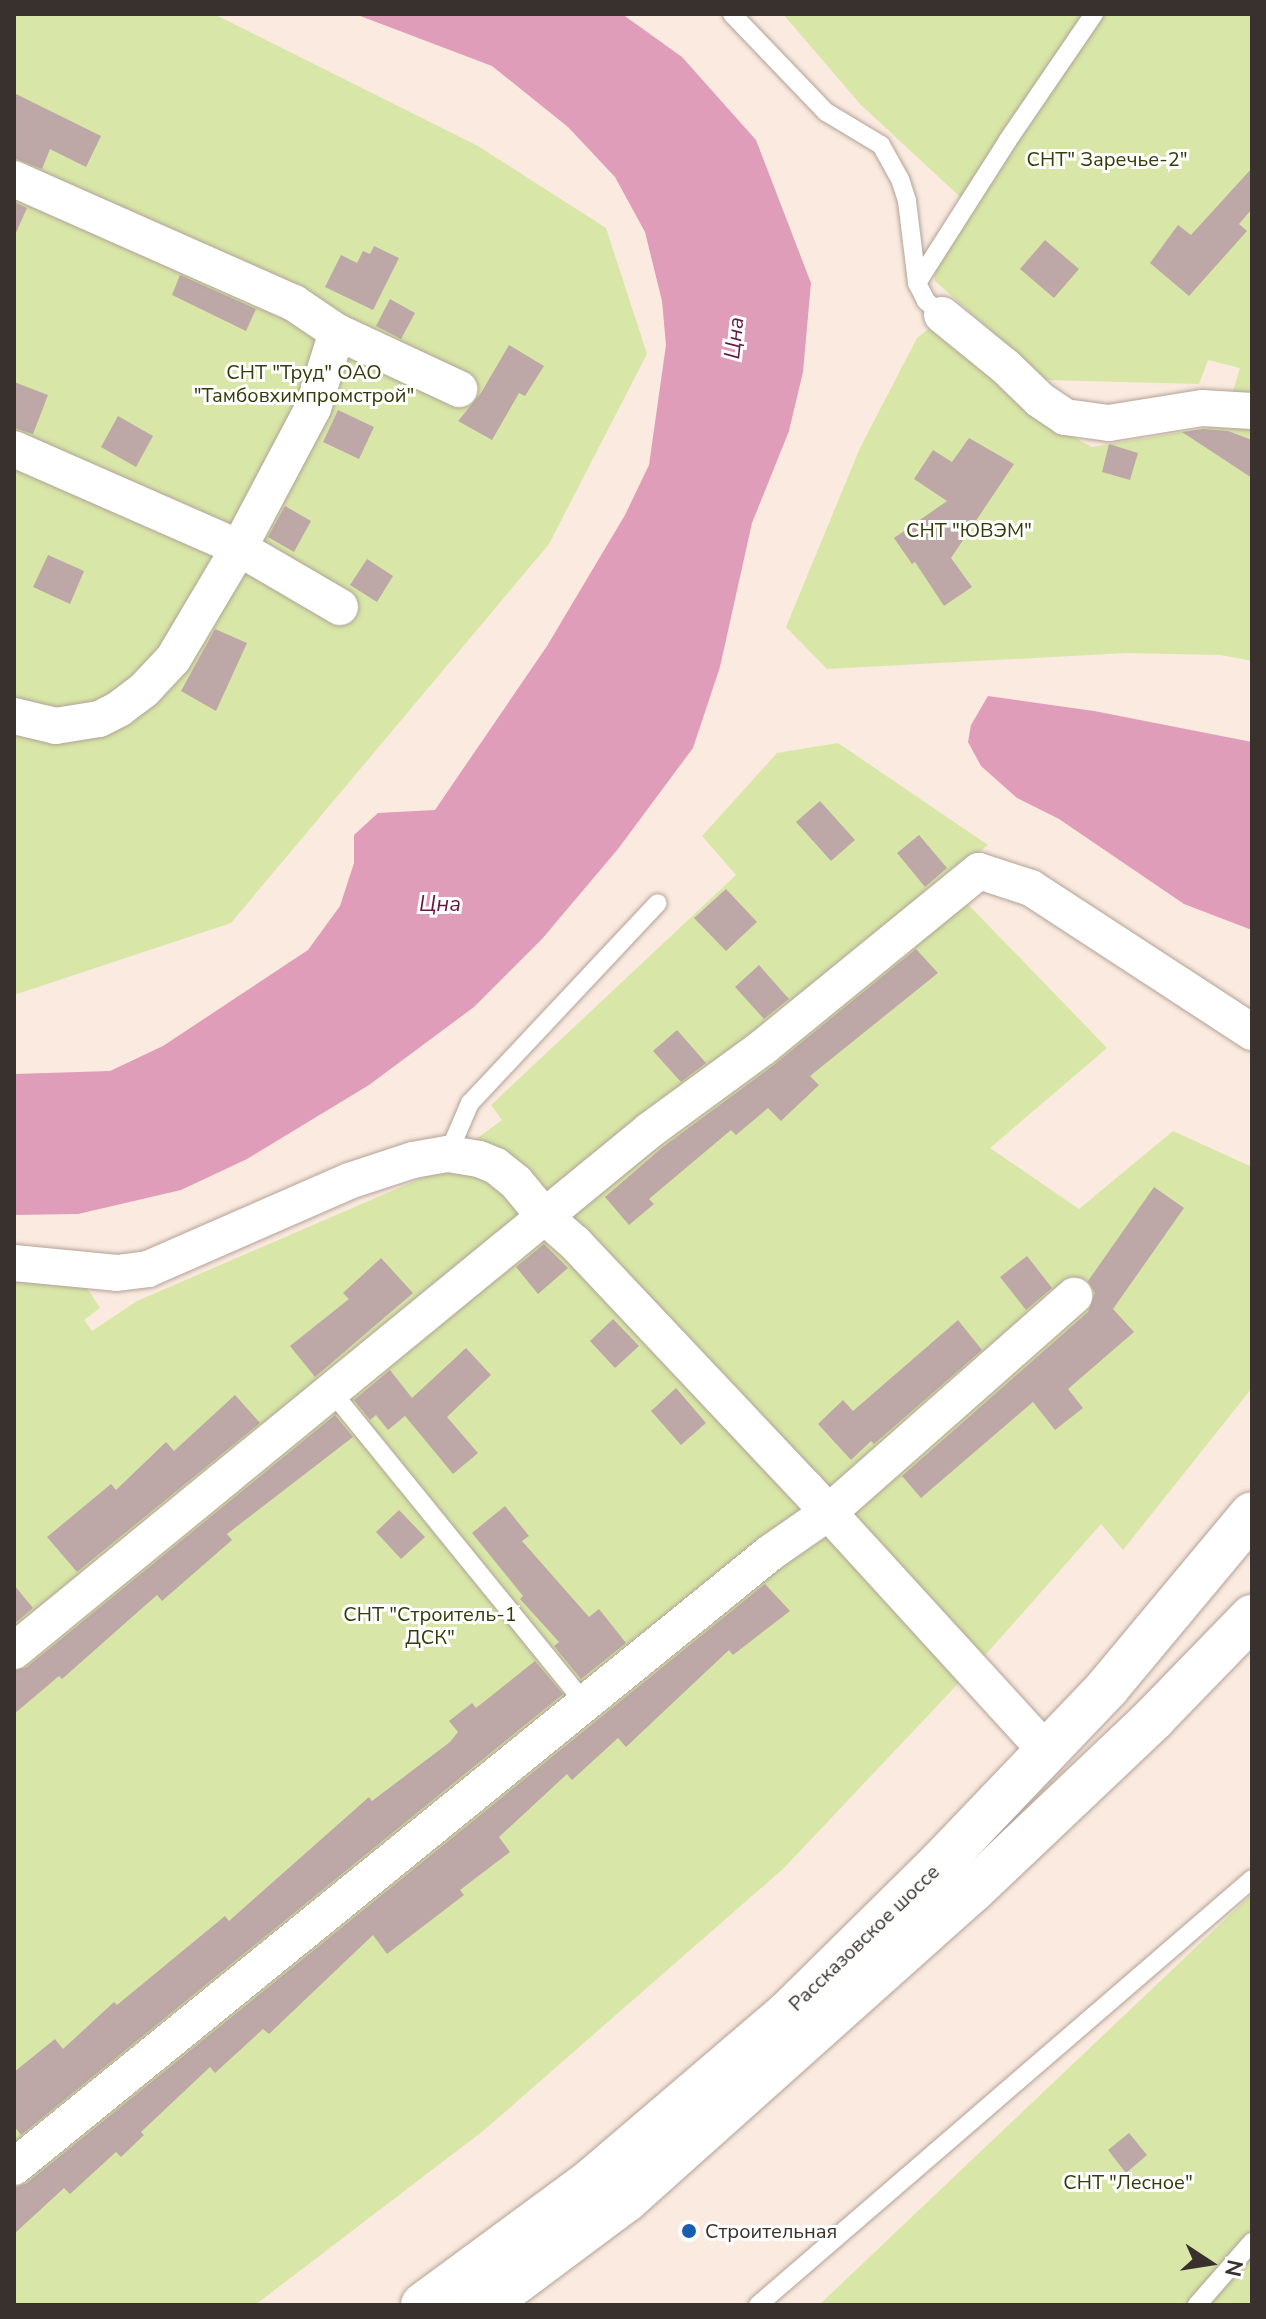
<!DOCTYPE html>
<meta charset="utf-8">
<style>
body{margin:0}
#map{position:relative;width:1266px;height:2319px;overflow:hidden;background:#fbeadf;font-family:"Nunito Sans",sans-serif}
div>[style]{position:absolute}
.green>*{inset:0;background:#d8e7a7}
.water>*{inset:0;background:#df9dba}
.building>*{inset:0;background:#bda8a7}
.roads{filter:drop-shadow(0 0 2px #b2a297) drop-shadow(0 0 2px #b2a297)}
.lane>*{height:18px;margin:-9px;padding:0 9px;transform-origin:9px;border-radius:9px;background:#fff}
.street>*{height:36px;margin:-18px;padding:0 18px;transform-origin:18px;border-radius:18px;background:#fff}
.primary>*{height:44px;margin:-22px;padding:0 22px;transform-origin:22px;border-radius:22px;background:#fff}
.dots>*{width:22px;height:22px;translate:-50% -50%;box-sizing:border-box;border:4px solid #fff;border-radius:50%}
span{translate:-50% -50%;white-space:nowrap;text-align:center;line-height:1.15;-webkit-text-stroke:6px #fff;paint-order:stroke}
.park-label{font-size:20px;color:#343c0a}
.street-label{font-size:20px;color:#38312d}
.poi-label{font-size:20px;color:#38312d}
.left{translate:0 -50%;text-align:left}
.water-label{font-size:22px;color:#661943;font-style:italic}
.frame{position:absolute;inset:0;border:16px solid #38312d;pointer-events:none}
.north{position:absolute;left:1170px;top:2223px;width:80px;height:80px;-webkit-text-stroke:6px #fff;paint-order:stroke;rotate:102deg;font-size:22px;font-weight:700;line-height:32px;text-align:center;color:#38312d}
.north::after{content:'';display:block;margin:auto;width:28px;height:36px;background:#38312d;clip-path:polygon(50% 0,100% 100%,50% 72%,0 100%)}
</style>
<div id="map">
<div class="green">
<i style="clip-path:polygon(14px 14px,214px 14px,478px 146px,606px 228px,647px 354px,549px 544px,231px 923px,14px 995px)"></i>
<i style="clip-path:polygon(783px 14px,1252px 14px,1252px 661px,1221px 655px,1126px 653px,827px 669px,786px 627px,860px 448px,917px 338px,935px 324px,1034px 416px,1092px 447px,1223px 425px,1240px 368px,1208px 360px,1199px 384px,1046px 380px,935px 281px,934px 266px,971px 207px,861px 105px)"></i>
<i style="clip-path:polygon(838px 743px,988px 845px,940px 880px,962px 898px,1107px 1048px,990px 1148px,1079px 1209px,1173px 1131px,1252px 1167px,1252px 1388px,1123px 1550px,1101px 1524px,989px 1651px,783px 1869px,483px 2131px,255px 2305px,14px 2305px,14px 1276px,83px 1282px,100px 1308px,84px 1320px,92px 1331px,137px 1301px,424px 1177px,502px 1120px,491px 1105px,736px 875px,702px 836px,777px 753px)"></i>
<i style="clip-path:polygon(1252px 1894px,1252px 2305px,819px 2305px)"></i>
</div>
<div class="water">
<i style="clip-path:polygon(355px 14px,622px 14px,682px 57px,756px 140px,811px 283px,803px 372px,789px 431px,752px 523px,720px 667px,693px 748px,618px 849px,542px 939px,474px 1007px,369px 1085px,247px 1159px,181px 1190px,78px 1214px,14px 1215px,14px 1074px,110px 1071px,163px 1046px,308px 950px,340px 906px,354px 863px,354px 835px,378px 813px,435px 810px,547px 646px,625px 515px,649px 465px,666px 345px,662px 301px,645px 232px,615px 177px,568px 127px,492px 66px)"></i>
<i style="clip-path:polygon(988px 696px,1094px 711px,1252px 742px,1252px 930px,1184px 904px,1059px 819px,1017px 798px,981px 766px,968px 742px,971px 725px)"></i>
</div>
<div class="building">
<i style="clip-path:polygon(14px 93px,101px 136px,86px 167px,50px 149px,42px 169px,14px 158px)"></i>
<i style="clip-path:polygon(1252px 168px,1252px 209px,1239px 224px,1247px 231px,1189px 296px,1150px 263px,1178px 225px,1191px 235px)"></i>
<i style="clip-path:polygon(14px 202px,27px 208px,15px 235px,14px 235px)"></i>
<i style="clip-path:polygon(1045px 240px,1079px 269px,1054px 298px,1020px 269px)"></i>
<i style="clip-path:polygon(374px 246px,399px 258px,373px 310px,325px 287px,341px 255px,357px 263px,363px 251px,370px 254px)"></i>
<i style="clip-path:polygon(180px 275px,256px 309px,246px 331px,172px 295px)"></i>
<i style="clip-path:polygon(390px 299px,415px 313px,401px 339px,376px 326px)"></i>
<i style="clip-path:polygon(509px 345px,544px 366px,525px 396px,519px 393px,492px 440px,458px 421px,481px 393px)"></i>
<i style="clip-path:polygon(14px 382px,48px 395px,33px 434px,14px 428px)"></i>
<i style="clip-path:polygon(338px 410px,374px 427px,359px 459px,323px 442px)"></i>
<i style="clip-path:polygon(118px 416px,153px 436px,136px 467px,101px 447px)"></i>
<i style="clip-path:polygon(1203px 429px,1228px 431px,1252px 440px,1252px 478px,1182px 432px)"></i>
<i style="clip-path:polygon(969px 438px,1014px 464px,951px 558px,972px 587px,944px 606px,915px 562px,912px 564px,894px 538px,947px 501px,914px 479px,933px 450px,952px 462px)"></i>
<i style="clip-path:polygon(1109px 444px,1138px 453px,1130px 480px,1102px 472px)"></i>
<i style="clip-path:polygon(285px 506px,311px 521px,294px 552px,268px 537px)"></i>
<i style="clip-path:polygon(48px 555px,84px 571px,70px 604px,33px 587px)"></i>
<i style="clip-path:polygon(367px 559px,393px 576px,377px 602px,350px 585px)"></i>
<i style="clip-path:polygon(215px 629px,247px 643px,216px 711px,181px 691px)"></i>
<i style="clip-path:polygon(820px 801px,855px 840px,831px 861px,796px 822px)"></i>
<i style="clip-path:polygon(919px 835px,947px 868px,925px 887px,897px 853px)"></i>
<i style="clip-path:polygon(726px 889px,757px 922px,726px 951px,694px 918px)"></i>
<i style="clip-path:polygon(916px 949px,938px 973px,810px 1076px,819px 1085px,781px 1121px,768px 1108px,736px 1135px,731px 1130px,649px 1199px,654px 1204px,629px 1225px,605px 1197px,663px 1147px,775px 1064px)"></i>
<i style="clip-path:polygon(759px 965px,789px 999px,764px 1019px,735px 987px)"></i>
<i style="clip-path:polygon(677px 1030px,706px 1063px,681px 1082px,653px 1051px)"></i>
<i style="clip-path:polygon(1154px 1187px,1184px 1208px,1113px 1309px,1134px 1332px,1068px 1389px,1083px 1408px,1055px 1430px,1033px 1402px,921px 1498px,902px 1476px,1088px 1312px,1095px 1293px,1088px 1281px)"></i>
<i style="clip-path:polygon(544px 1244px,568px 1268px,538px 1294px,516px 1267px)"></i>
<i style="clip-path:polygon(1027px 1256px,1052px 1288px,1026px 1310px,1000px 1277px)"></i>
<i style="clip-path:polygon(381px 1258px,413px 1293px,315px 1377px,290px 1346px,349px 1299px,343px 1293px)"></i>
<i style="clip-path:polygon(613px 1319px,639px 1346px,615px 1368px,590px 1341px)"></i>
<i style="clip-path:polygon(958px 1320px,982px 1350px,874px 1444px,871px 1441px,851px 1460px,818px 1424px,843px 1400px,853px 1411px)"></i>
<i style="clip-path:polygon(466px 1348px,491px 1375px,447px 1417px,478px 1453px,453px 1474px,405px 1416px,388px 1430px,376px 1415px,370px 1420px,354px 1400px,390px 1370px,412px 1398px)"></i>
<i style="clip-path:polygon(676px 1388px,706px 1423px,681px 1445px,651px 1411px)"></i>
<i style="clip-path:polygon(235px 1395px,260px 1423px,77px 1572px,47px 1537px,111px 1484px,116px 1490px,166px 1442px,174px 1451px)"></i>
<i style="clip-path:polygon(335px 1415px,353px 1437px,227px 1534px,232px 1540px,162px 1601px,157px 1595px,62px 1679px,59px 1676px,14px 1714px,14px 1671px,27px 1667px)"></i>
<i style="clip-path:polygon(505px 1506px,529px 1536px,522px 1541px,589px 1617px,599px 1609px,626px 1643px,581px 1679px,554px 1646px,559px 1642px,520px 1599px,523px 1596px,472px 1533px)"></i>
<i style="clip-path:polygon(399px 1510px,425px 1537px,401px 1559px,376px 1532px)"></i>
<i style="clip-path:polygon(765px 1584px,790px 1611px,733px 1655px,729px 1650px,626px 1747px,618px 1738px,572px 1780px,567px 1774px,499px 1837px,510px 1852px,460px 1890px,464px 1895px,387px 1954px,373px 1935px,269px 2034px,263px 2029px,215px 2073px,210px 2067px,141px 2132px,144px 2135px,121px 2157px,116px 2152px,70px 2194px,64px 2188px,14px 2234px,14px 2188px,27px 2183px)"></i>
<i style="clip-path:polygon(14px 1585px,33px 1608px,14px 1624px)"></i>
<i style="clip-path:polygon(535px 1661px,563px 1694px,21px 2135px,14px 2126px,14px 2072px,55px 2039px,63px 2049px,114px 2002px,117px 2005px,225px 1916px,229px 1921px,369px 1797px,372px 1801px,450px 1742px,458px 1732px,449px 1721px,472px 1703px,476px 1708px)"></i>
<i style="clip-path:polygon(1129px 2133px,1147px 2155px,1126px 2173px,1108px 2150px)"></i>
</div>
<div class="roads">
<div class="lane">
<i style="left:732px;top:14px;width:136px;rotate:46.2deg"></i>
<i style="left:826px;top:112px;width:64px;rotate:31deg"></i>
<i style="left:881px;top:145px;width:39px;rotate:61deg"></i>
<i style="left:900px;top:179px;width:23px;rotate:72deg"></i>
<i style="left:907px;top:201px;width:83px;rotate:83deg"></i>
<i style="left:917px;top:283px;width:20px;rotate:63deg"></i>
<i style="left:926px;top:301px;width:21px;rotate:41deg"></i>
<i style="left:917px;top:283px;width:169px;rotate:-57.5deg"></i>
<i style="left:1008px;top:140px;width:153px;rotate:-55.7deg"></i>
<i style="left:448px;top:1154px;width:56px;rotate:-66.7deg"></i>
<i style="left:470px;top:1103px;width:274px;rotate:-46.8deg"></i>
<i style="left:332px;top:1392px;width:401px;rotate:50.9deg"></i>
<i style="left:758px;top:2305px;width:652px;rotate:-40.77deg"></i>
<i style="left:1197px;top:2305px;width:84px;rotate:-48.9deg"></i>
</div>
<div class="street">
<i style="left:14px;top:179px;width:306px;rotate:23.9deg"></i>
<i style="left:294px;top:303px;width:52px;rotate:34deg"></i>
<i style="left:337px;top:332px;width:80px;rotate:107.5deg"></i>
<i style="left:313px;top:408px;width:158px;rotate:117.9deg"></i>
<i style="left:239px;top:548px;width:129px;rotate:120.7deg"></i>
<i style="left:173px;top:659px;width:42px;rotate:133.1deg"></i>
<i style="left:144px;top:690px;width:31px;rotate:143deg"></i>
<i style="left:119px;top:709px;width:22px;rotate:153deg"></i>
<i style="left:99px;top:719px;width:44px;rotate:170.8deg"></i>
<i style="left:56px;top:726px;width:43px;rotate:-166.6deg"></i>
<i style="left:942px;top:315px;width:82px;rotate:39.1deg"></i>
<i style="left:1006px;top:367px;width:47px;rotate:44.1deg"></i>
<i style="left:1040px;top:400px;width:30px;rotate:34deg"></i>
<i style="left:1065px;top:417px;width:44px;rotate:7.8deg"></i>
<i style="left:1109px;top:423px;width:94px;rotate:-9.2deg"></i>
<i style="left:1202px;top:408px;width:50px;rotate:3.4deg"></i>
<i style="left:337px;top:332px;width:135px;rotate:25deg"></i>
<i style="left:14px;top:449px;width:246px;rotate:23.7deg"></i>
<i style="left:239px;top:548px;width:117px;rotate:30.3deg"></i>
<i style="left:14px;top:1263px;width:103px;rotate:5.5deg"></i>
<i style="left:117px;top:1273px;width:31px;rotate:-7deg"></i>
<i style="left:148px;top:1269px;width:219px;rotate:-23.6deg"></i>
<i style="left:349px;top:1181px;width:67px;rotate:-18.2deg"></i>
<i style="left:413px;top:1160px;width:36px;rotate:-10deg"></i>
<i style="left:448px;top:1154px;width:31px;rotate:9deg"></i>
<i style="left:479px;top:1159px;width:18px;rotate:22deg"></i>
<i style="left:496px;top:1166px;width:26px;rotate:39deg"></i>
<i style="left:516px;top:1182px;width:44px;rotate:50.5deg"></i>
<i style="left:544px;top:1216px;width:41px;rotate:41.1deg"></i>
<i style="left:575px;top:1243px;width:337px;rotate:46.7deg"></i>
<i style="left:806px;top:1488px;width:356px;rotate:47.6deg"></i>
<i style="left:14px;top:1651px;width:822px;rotate:-39.32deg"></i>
<i style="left:650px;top:1130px;width:139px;rotate:-36.2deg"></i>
<i style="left:762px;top:1048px;width:280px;rotate:-39.2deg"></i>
<i style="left:979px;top:871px;width:55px;rotate:18.1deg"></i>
<i style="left:1031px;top:888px;width:264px;rotate:33.1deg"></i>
<i style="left:14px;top:2167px;width:974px;rotate:-39.08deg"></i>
<i style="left:770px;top:1553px;width:72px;rotate:-34.8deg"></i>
<i style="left:829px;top:1512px;width:327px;rotate:-41.4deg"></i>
</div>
<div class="primary">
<i style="left:423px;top:2305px;width:207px;rotate:-36.4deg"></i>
<i style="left:590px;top:2182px;width:263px;rotate:-40.5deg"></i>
<i style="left:790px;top:2011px;width:211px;rotate:-44.6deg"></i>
<i style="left:940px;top:1863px;width:242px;rotate:-46.3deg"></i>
<i style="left:1107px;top:1688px;width:226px;rotate:-50.2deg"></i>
<i style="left:485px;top:2305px;width:176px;rotate:-36.7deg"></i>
<i style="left:626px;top:2200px;width:465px;rotate:-41.8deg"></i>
<i style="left:973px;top:1890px;width:250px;rotate:-43.5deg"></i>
<i style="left:1154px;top:1718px;width:141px;rotate:-45.9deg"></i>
</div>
</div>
<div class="dots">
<i style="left:689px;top:2231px;background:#1a5eaf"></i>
</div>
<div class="park-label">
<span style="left:1107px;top:159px">СНТ" Заречье-2"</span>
<span style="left:304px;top:384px">СНТ "Труд" ОАО<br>"Тамбовхимпромстрой"</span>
<span style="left:969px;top:530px">СНТ "ЮВЭМ"</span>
<span style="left:430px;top:1626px">СНТ "Строитель-1<br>ДСК"</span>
<span style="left:1128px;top:2182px">СНТ "Лесное"</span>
</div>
<div class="street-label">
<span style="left:864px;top:1938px;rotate:-44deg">Рассказовское шоссе</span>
</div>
<div class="poi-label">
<span class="left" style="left:705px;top:2231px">Строительная</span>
</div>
<div class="water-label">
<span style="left:735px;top:338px;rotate:-84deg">Цна</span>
<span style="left:440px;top:905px">Цна</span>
</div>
<div class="frame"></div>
<div class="north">N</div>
</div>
